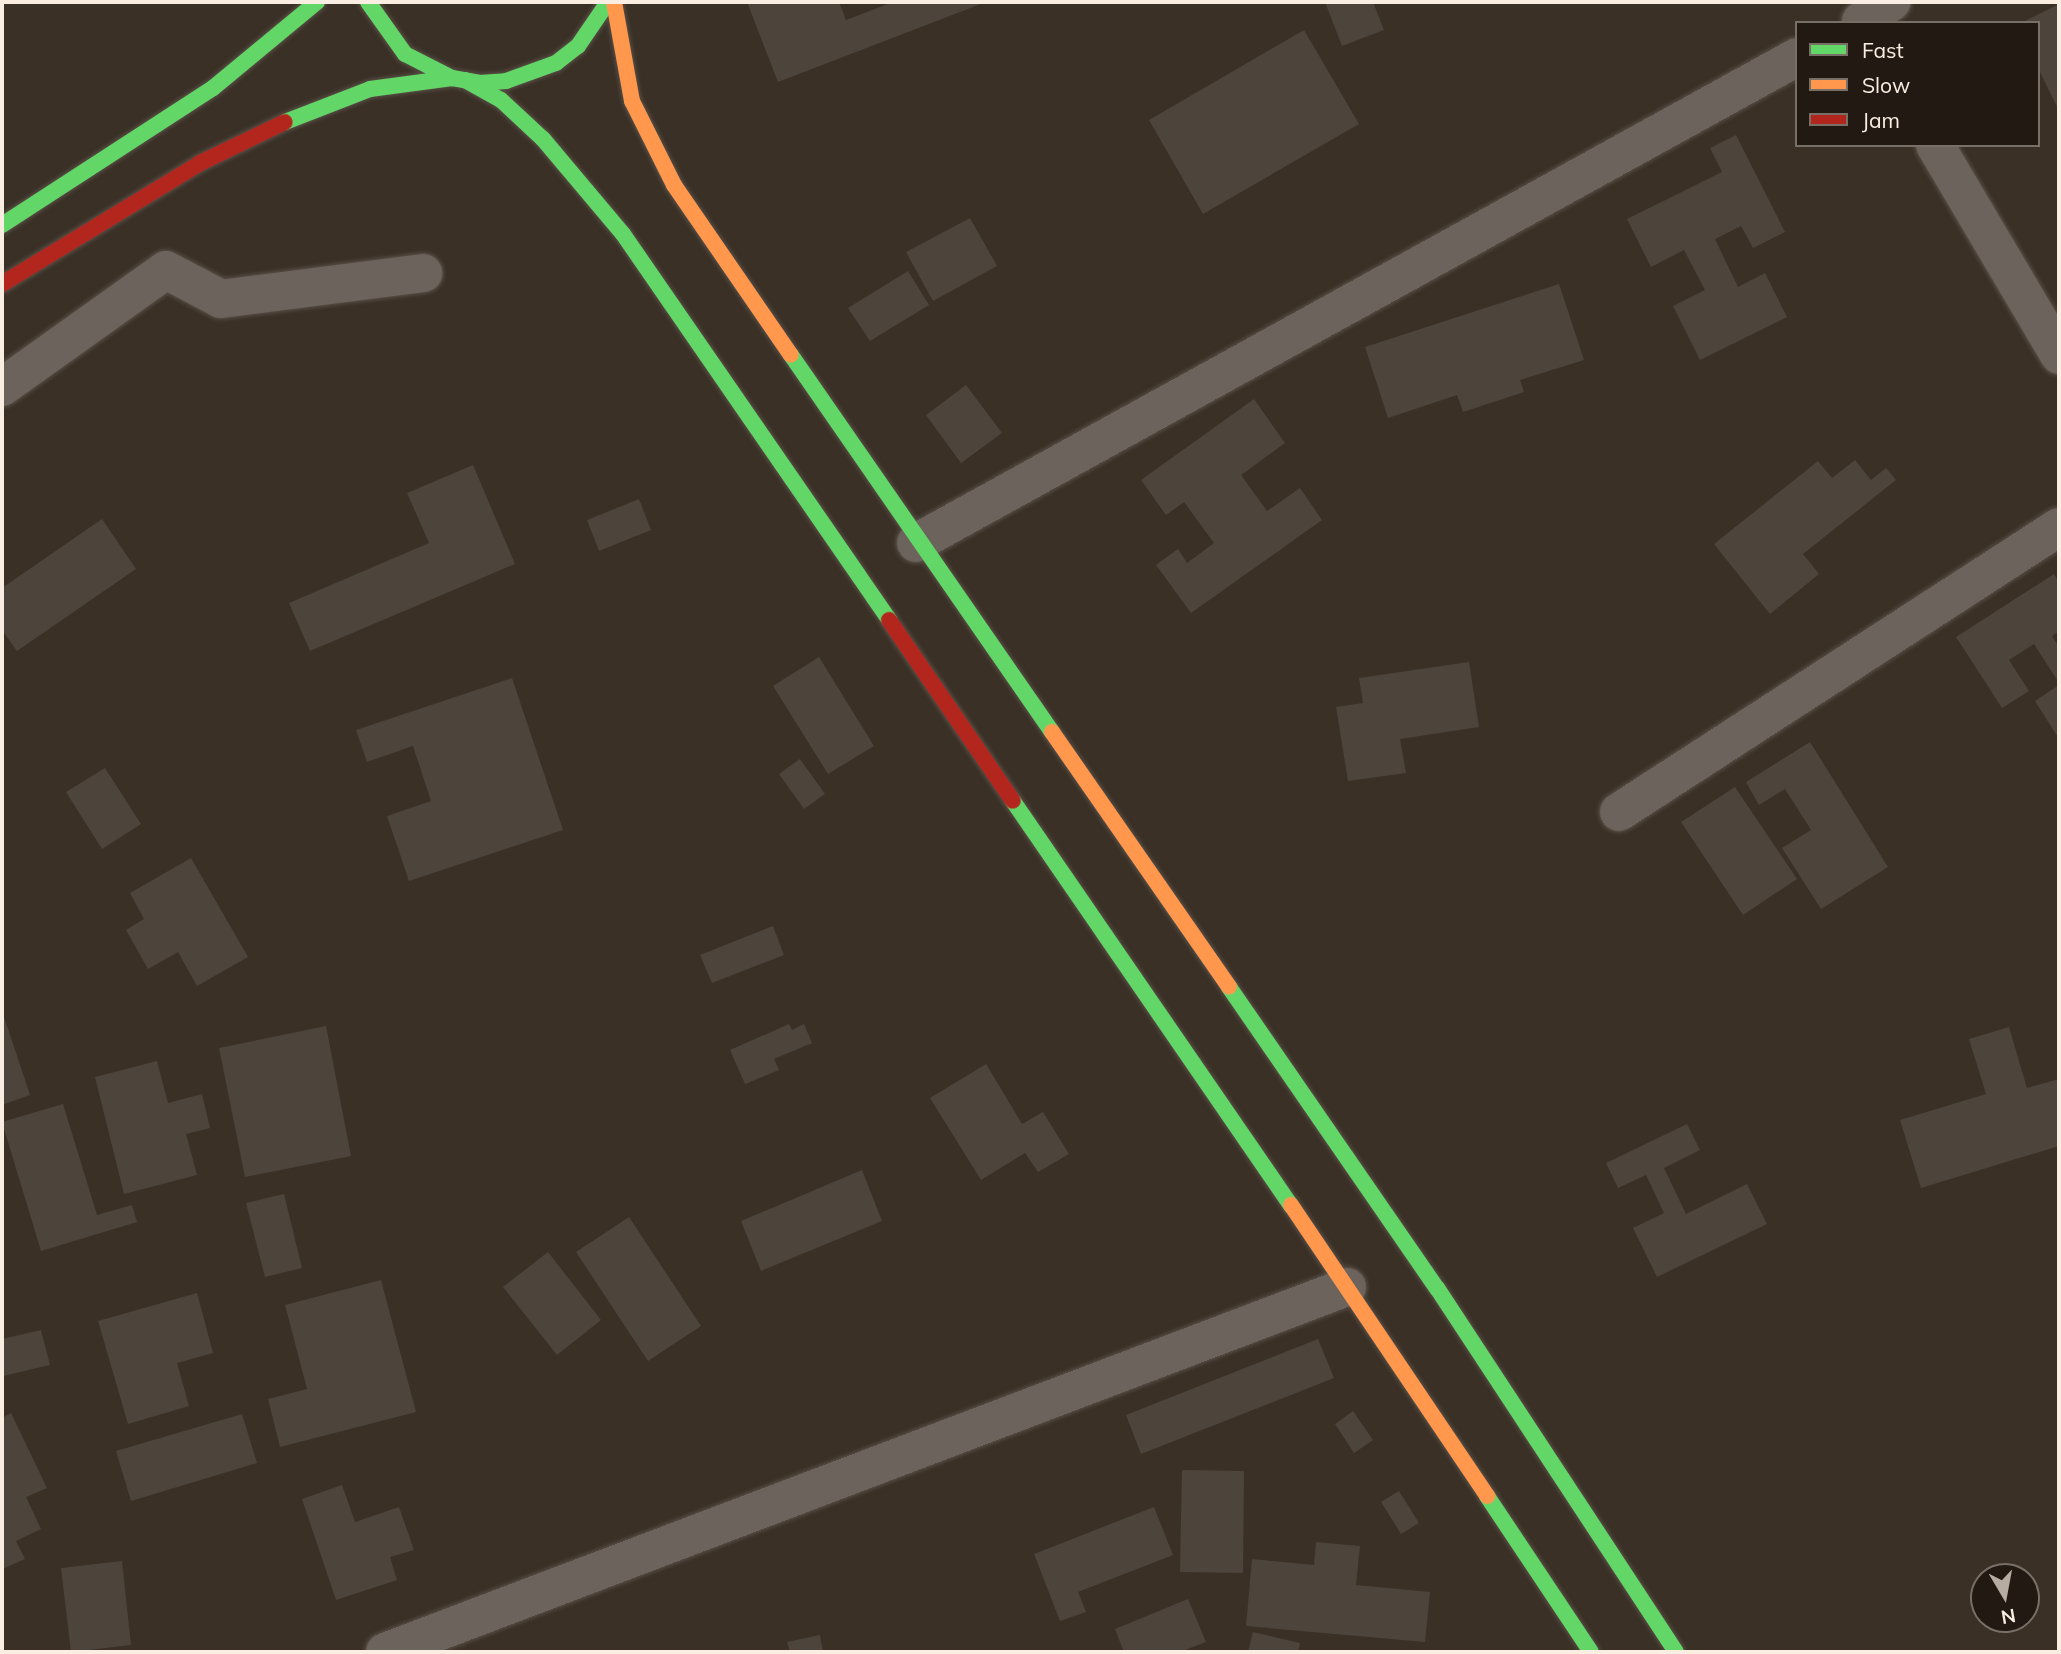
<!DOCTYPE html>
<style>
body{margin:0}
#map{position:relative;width:2061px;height:1654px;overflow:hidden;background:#3a3026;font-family:Mulish,sans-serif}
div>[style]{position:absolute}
.building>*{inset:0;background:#4d443b}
.roads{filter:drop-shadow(0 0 2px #584f46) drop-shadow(0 0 2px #584f46)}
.street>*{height:38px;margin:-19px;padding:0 19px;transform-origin:19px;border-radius:19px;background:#6c645c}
.fast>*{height:16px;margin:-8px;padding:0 8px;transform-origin:8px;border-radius:8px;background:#63d668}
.slow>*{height:16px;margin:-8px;padding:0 8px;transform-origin:8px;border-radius:8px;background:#ff974d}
.jam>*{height:16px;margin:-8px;padding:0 8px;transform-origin:8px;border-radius:8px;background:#b3261e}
span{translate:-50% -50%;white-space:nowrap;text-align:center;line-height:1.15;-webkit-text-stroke:7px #221a12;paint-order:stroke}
.frame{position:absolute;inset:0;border:4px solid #faeee3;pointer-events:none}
.legend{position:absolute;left:1795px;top:21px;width:245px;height:126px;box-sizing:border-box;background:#221a12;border:2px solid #786f66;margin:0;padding:9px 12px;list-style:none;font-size:21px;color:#faeee3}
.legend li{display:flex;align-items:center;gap:14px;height:35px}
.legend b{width:35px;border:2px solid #786f66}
.north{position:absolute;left:1970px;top:1563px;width:70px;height:70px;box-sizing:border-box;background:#221a12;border:2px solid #786f66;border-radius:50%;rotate:170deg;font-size:19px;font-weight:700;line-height:28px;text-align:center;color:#faeee3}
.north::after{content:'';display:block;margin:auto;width:24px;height:32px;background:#b7aca1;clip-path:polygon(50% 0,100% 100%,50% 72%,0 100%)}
</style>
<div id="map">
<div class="building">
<i style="clip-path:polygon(747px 2px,839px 2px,846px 20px,893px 2px,986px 2px,778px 82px)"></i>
<i style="clip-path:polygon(1325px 2px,1373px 2px,1384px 30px,1342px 46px)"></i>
<i style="clip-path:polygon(2059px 4px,2059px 111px,2038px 68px,2038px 23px,2021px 23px)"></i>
<i style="clip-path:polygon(1304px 30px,1359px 124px,1203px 214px,1149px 120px)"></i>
<i style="clip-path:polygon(1736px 135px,1785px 232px,1753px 248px,1741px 226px,1715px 239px,1738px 287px,1765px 273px,1787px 317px,1700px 360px,1673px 306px,1705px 290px,1684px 250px,1651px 267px,1627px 219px,1722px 172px,1710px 148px)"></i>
<i style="clip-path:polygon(970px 218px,997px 266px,933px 301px,906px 252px)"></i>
<i style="clip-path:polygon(908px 271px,929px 305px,870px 341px,848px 308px)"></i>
<i style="clip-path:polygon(1559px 284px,1584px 360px,1520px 380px,1524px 392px,1463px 412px,1457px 395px,1388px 418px,1365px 347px)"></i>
<i style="clip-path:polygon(966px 385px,1002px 433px,961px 463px,926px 415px)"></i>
<i style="clip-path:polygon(1254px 399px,1285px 443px,1241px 475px,1267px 511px,1300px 488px,1322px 520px,1191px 613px,1156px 565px,1178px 549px,1187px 563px,1214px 543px,1184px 502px,1166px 515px,1141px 480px)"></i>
<i style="clip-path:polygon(1855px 460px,1871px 480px,1886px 468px,1896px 480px,1803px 554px,1819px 574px,1770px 614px,1714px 544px,1818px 461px,1832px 478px)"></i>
<i style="clip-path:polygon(473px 465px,515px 564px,310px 651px,289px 603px,429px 543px,407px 493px)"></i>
<i style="clip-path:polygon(639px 499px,651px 530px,599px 551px,587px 520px)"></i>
<i style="clip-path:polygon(102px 519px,136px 569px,17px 651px,2px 630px,2px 588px)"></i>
<i style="clip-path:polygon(2054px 574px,2059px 583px,2059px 631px,2052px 636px,2059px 647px,2059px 683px,2034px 644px,2009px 660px,2029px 691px,2002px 708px,1956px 637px)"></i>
<i style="clip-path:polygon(819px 657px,874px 746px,828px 774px,773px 686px)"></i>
<i style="clip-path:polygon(1469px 662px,1479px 727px,1400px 739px,1406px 773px,1348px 781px,1336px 707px,1363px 703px,1359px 678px)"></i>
<i style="clip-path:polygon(512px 678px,563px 830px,409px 881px,387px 816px,431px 801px,413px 746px,367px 762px,356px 730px)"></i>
<i style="clip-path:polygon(2059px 685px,2059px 739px,2035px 701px)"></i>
<i style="clip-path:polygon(1810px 742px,1888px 867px,1821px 909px,1782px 848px,1811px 830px,1785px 789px,1759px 805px,1746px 782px)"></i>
<i style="clip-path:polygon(800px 759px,825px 794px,804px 809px,779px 774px)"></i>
<i style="clip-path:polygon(105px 768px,141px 824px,102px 849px,66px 792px)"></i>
<i style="clip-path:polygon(1735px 787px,1797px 879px,1743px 915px,1681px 822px)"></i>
<i style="clip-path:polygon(191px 858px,248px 957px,197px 986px,178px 952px,148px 969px,126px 930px,144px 919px,130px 893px)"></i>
<i style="clip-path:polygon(773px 926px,784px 955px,712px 983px,700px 955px)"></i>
<i style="clip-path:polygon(2px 1011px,30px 1095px,2px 1105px)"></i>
<i style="clip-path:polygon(789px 1024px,792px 1030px,804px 1024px,812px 1043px,774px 1059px,779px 1070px,745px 1084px,730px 1050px)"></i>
<i style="clip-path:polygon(326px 1026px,351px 1156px,245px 1177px,219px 1048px)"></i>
<i style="clip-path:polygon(2009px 1027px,2027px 1088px,2059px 1079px,2059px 1146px,1921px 1188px,1900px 1120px,1986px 1094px,1969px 1039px)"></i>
<i style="clip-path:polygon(157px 1061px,168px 1103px,202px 1094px,210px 1128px,186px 1134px,197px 1175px,124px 1194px,95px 1077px)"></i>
<i style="clip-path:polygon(986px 1064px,1022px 1124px,1043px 1112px,1069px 1154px,1038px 1172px,1025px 1153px,981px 1180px,930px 1098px)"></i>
<i style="clip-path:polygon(63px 1104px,97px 1215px,132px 1205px,137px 1222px,41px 1251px,2px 1122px)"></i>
<i style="clip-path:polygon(1687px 1124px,1700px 1150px,1664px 1168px,1686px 1214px,1747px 1184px,1767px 1224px,1657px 1277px,1633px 1228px,1664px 1213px,1646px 1175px,1618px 1188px,1606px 1163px)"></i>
<i style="clip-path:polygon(862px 1170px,882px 1221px,761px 1271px,741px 1221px)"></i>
<i style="clip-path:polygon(284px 1194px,302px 1268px,265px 1277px,246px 1203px)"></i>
<i style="clip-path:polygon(629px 1217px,701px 1326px,648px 1361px,576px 1252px)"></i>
<i style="clip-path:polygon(548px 1252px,601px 1320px,557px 1355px,503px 1287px)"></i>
<i style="clip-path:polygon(381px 1280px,416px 1412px,280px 1447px,268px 1399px,307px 1389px,285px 1305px)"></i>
<i style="clip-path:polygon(197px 1293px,213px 1353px,177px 1363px,189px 1406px,128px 1424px,98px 1321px)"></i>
<i style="clip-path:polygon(41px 1330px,50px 1365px,3px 1376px,2px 1339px)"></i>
<i style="clip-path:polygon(1318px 1339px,1334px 1378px,1141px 1454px,1126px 1415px)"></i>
<i style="clip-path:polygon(1353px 1411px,1373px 1440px,1354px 1453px,1335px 1424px)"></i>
<i style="clip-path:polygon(11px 1413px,47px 1488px,26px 1497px,41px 1529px,16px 1541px,25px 1559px,2px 1569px,2px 1418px)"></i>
<i style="clip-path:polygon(242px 1414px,257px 1463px,131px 1501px,116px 1451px)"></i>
<i style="clip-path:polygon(1182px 1470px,1244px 1471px,1243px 1573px,1180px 1572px)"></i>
<i style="clip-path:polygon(342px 1485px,355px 1522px,399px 1507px,414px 1550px,390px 1557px,397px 1580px,336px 1600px,302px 1499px)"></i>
<i style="clip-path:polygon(1399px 1491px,1419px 1523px,1401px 1534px,1381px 1502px)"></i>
<i style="clip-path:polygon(1154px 1507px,1173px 1555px,1078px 1592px,1086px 1612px,1060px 1621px,1034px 1554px)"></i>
<i style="clip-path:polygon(1316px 1542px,1360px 1546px,1356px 1585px,1430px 1592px,1425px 1642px,1246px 1626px,1252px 1559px,1314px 1565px)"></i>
<i style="clip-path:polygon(122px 1561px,131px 1645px,71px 1652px,61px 1568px)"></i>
<i style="clip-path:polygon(1188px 1599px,1206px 1642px,1180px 1652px,1124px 1652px,1115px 1629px)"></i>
<i style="clip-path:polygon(1253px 1632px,1300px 1643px,1298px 1652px,1248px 1652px)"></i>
<i style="clip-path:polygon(820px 1635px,823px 1652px,790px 1652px,787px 1642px)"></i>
</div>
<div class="roads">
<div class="street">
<i style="left:1861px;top:21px;width:36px;rotate:-32deg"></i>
<i style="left:1935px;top:145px;width:244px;rotate:59.4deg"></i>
<i style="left:2px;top:387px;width:201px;rotate:-35.5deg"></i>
<i style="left:166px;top:270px;width:62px;rotate:27.8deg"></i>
<i style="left:221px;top:299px;width:204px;rotate:-7.3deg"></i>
<i style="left:916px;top:543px;width:1006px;rotate:-28.88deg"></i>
<i style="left:1619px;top:812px;width:524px;rotate:-32.93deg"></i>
<i style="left:385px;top:1652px;width:1029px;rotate:-20.78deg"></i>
</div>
<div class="fast">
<i style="left:368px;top:2px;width:64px;rotate:54.6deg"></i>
<i style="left:405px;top:54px;width:53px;rotate:27.1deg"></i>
<i style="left:452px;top:78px;width:27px;rotate:10deg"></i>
<i style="left:479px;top:83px;width:27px;rotate:-4deg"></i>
<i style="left:506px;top:81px;width:53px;rotate:-19.8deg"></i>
<i style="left:556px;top:63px;width:28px;rotate:-38deg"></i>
<i style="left:578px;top:46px;width:53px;rotate:-55.7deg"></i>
<i style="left:465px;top:80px;width:41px;rotate:29.1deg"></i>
<i style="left:501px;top:100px;width:57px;rotate:42.9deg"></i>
<i style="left:543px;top:139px;width:124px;rotate:49.9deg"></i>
<i style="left:623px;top:234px;width:469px;rotate:55.4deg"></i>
<i style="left:285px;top:122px;width:91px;rotate:-21.2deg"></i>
<i style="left:370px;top:89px;width:83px;rotate:-7.6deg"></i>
<i style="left:2px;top:225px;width:252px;rotate:-33deg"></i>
<i style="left:213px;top:88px;width:135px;rotate:-39.6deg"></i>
<i style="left:791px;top:355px;width:459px;rotate:55.3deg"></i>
<i style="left:1013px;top:801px;width:490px;rotate:55.5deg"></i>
<i style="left:1229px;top:987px;width:366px;rotate:55.4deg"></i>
<i style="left:1437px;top:1288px;width:435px;rotate:56.7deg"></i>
<i style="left:1487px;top:1496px;width:187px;rotate:56.3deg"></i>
</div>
<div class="slow">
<i style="left:614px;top:2px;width:101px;rotate:79.7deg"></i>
<i style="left:632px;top:101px;width:94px;rotate:63.4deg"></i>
<i style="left:674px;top:185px;width:206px;rotate:55.5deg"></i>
<i style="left:1052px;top:732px;width:310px;rotate:55.2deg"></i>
<i style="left:1291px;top:1205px;width:351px;rotate:56deg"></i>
</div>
<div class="jam">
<i style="left:2px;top:284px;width:232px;rotate:-31.4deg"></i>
<i style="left:200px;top:163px;width:94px;rotate:-25.8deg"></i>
<i style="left:889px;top:620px;width:219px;rotate:55.6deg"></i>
</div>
</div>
<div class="frame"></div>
<ul class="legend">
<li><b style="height:9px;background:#63d668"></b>Fast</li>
<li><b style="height:9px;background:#ff974d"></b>Slow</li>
<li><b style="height:9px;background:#b3261e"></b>Jam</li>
</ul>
<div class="north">N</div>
</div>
